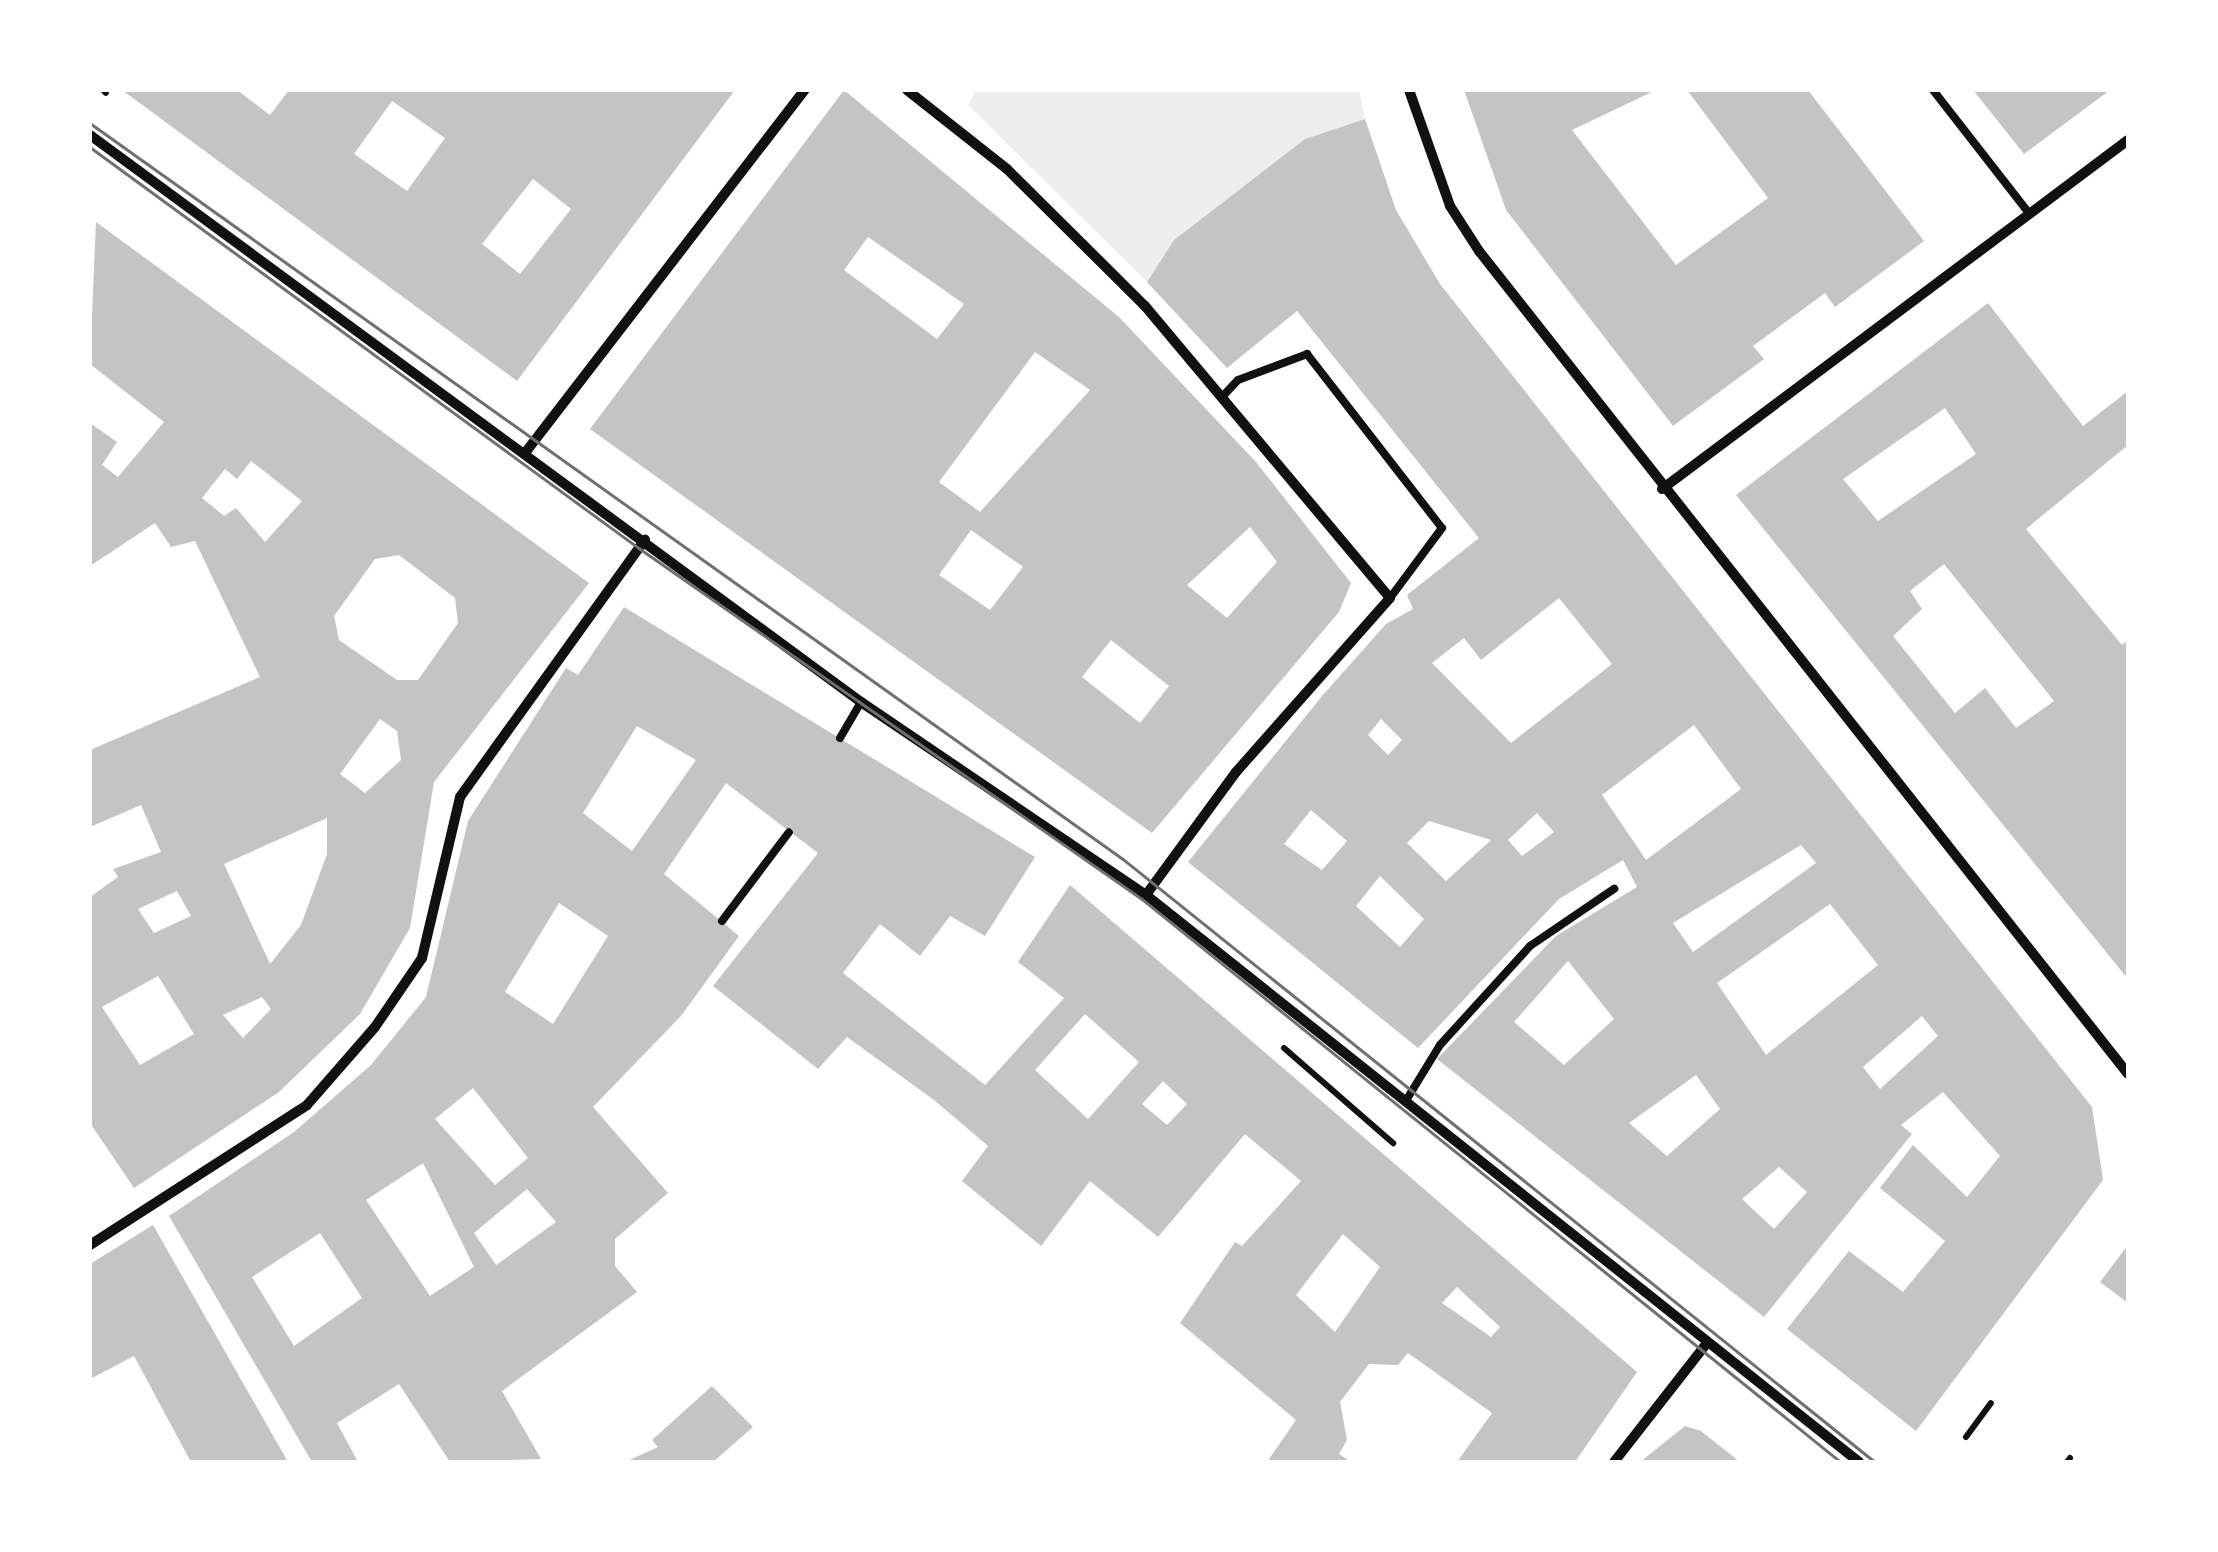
<!DOCTYPE html>
<style>
body{margin:0}
#map{position:relative;width:2218px;height:1552px;overflow:hidden;background:#fff;font-family:"IBM Plex Sans",sans-serif}
div>[style]{position:absolute}
.green>*{inset:0;background:#eee}
.building>*{inset:0;background:#c4c4c4}
.path>*{height:6px;margin:-3px;padding:0 3px;transform-origin:3px;border-radius:3px;background:#111}
.service>*{height:8px;margin:-4px;padding:0 4px;transform-origin:4px;border-radius:4px;background:#111}
.minor>*{height:10px;margin:-5px;padding:0 5px;transform-origin:5px;border-radius:5px;background:#111}
.tram>*{height:2.5px;margin:-1.25px;padding:0 1.25px;transform-origin:1.25px;border-radius:1.25px;background:#707070}
span{translate:-50% -50%;white-space:nowrap;text-align:center;line-height:1.15;-webkit-text-stroke:10px #fff;paint-order:stroke}
.frame{position:absolute;inset:0;border:92px solid #fff;pointer-events:none}
</style>
<div id="map">
<div class="green">
<i style="clip-path:polygon(976px 90px,1359px 90px,1365px 119px,1305px 139px,1174px 240px,1147px 282px,968px 105px)"></i>
</div>
<div class="building">
<i style="clip-path:polygon(evenodd,122px 90px,237px 90px,270px 115px,289px 90px,735px 90px,517px 381px,122px 90px,392px 101px,445px 138px,407px 191px,354px 154px,392px 101px,122px 90px,533px 179px,571px 209px,520px 274px,482px 244px,533px 179px)"></i>
<i style="clip-path:polygon(evenodd,844px 90px,1119px 317px,1256px 462px,1351px 583px,1339px 612px,1152px 833px,590px 429px,844px 90px,868px 237px,964px 304px,937px 339px,844px 270px,868px 237px,844px 90px,1035px 352px,1090px 390px,980px 512px,939px 482px,1035px 352px,844px 90px,1250px 527px,1277px 562px,1227px 618px,1187px 585px,1250px 527px,844px 90px,971px 530px,1023px 567px,990px 610px,939px 575px,971px 530px,844px 90px,1111px 640px,1169px 686px,1140px 723px,1082px 677px,1111px 640px)"></i>
<i style="clip-path:polygon(1464px 90px,1656px 90px,1572px 130px,1676px 265px,1768px 198px,1687px 90px,1808px 90px,1924px 241px,1835px 307px,1825px 293px,1753px 346px,1764px 359px,1673px 426px,1506px 210px)"></i>
<i style="clip-path:polygon(1973px 90px,2110px 90px,2024px 154px)"></i>
<i style="clip-path:polygon(evenodd,1365px 119px,1396px 210px,1440px 284px,2092px 1107px,2103px 1180px,1916px 1431px,1787px 1329px,1849px 1251px,1903px 1292px,1945px 1241px,1880px 1188px,1913px 1145px,1967px 1197px,2000px 1156px,1943px 1092px,1901px 1125px,1912px 1134px,1764px 1317px,1437px 1059px,1556px 936px,1637px 887px,1623px 860px,1559px 899px,1418px 1048px,1188px 862px,1322px 696px,1386px 624px,1413px 609px,1407px 595px,1479px 538px,1297px 311px,1227px 368px,1147px 282px,1174px 240px,1305px 139px,1365px 119px,1559px 598px,1612px 664px,1511px 743px,1432px 663px,1464px 638px,1481px 660px,1559px 598px,1365px 119px,1381px 719px,1402px 740px,1388px 755px,1368px 735px,1381px 719px,1365px 119px,1694px 725px,1741px 789px,1646px 860px,1602px 795px,1694px 725px,1365px 119px,1311px 810px,1347px 841px,1322px 870px,1284px 844px,1311px 810px,1365px 119px,1537px 813px,1554px 832px,1522px 856px,1508px 840px,1537px 813px,1365px 119px,1429px 821px,1491px 840px,1446px 881px,1407px 843px,1429px 821px,1365px 119px,1801px 845px,1816px 863px,1693px 952px,1673px 923px,1801px 845px,1365px 119px,1380px 876px,1424px 919px,1400px 947px,1356px 906px,1380px 876px,1365px 119px,1830px 904px,1878px 965px,1766px 1055px,1717px 983px,1830px 904px,1365px 119px,1568px 961px,1614px 1019px,1564px 1065px,1514px 1022px,1568px 961px,1365px 119px,1922px 1016px,1938px 1036px,1880px 1089px,1863px 1067px,1922px 1016px,1365px 119px,1696px 1075px,1720px 1109px,1667px 1156px,1629px 1123px,1696px 1075px,1365px 119px,1779px 1167px,1807px 1192px,1774px 1229px,1742px 1199px,1779px 1167px)"></i>
<i style="clip-path:polygon(evenodd,96px 222px,589px 583px,434px 782px,410px 928px,360px 1014px,279px 1092px,134px 1188px,90px 1123px,90px 897px,118px 877px,113px 869px,161px 852px,141px 805px,90px 827px,90px 750px,260px 677px,195px 541px,171px 547px,155px 523px,90px 566px,90px 423px,117px 442px,102px 465px,118px 477px,164px 422px,90px 364px,96px 222px,251px 461px,302px 501px,265px 542px,236px 508px,224px 516px,202px 498px,225px 469px,237px 479px,251px 461px,96px 222px,399px 555px,455px 598px,458px 623px,418px 680px,397px 680px,339px 640px,334px 616px,375px 559px,399px 555px,96px 222px,380px 719px,397px 731px,401px 760px,365px 793px,340px 774px,380px 719px,96px 222px,327px 818px,327px 854px,301px 925px,270px 964px,224px 864px,327px 818px,96px 222px,177px 891px,191px 916px,154px 933px,138px 909px,177px 891px,96px 222px,158px 976px,194px 1034px,140px 1065px,102px 1007px,158px 976px,96px 222px,262px 997px,271px 1009px,243px 1038px,223px 1015px,262px 997px)"></i>
<i style="clip-path:polygon(evenodd,1988px 303px,2083px 426px,2128px 391px,2128px 445px,2026px 529px,2122px 645px,2128px 640px,2128px 979px,1736px 495px,1988px 303px,1945px 408px,1976px 454px,1878px 521px,1843px 479px,1945px 408px,1988px 303px,1944px 564px,2054px 701px,2016px 728px,1985px 688px,1955px 713px,1893px 636px,1922px 609px,1910px 591px,1944px 564px)"></i>
<i style="clip-path:polygon(evenodd,624px 607px,1035px 857px,985px 936px,950px 916px,920px 956px,880px 924px,843px 973px,985px 1085px,1064px 998px,1018px 962px,1070px 885px,1637px 1372px,1575px 1462px,1457px 1462px,1492px 1413px,1408px 1353px,1398px 1365px,1369px 1364px,1340px 1402px,1347px 1440px,1339px 1454px,1351px 1462px,1267px 1462px,1296px 1420px,1180px 1323px,1235px 1242px,1242px 1246px,1301px 1181px,1245px 1134px,1158px 1237px,1090px 1181px,1041px 1246px,962px 1181px,988px 1146px,934px 1100px,847px 1037px,818px 1069px,713px 986px,818px 853px,726px 783px,664px 874px,739px 936px,681px 1016px,593px 1107px,668px 1193px,615px 1239px,615px 1266px,637px 1292px,502px 1391px,541px 1459px,450px 1462px,399px 1384px,337px 1423px,358px 1462px,312px 1462px,169px 1216px,294px 1132px,371px 1065px,426px 997px,468px 821px,566px 668px,578px 675px,624px 607px,637px 726px,696px 760px,632px 851px,583px 813px,637px 726px,624px 607px,559px 903px,608px 936px,553px 1024px,505px 992px,559px 903px,624px 607px,1085px 1014px,1139px 1062px,1088px 1119px,1035px 1070px,1085px 1014px,624px 607px,1163px 1081px,1187px 1104px,1167px 1125px,1142px 1104px,1163px 1081px,624px 607px,473px 1088px,528px 1158px,495px 1185px,435px 1119px,473px 1088px,624px 607px,423px 1163px,474px 1267px,430px 1296px,366px 1200px,423px 1163px,624px 607px,527px 1189px,556px 1222px,496px 1265px,474px 1233px,527px 1189px,624px 607px,320px 1233px,362px 1298px,294px 1346px,252px 1277px,320px 1233px,624px 607px,1343px 1234px,1380px 1267px,1335px 1332px,1296px 1295px,1343px 1234px,624px 607px,1457px 1287px,1500px 1327px,1491px 1337px,1442px 1303px,1457px 1287px)"></i>
<i style="clip-path:polygon(153px 1225px,288px 1462px,191px 1462px,134px 1356px,90px 1379px,90px 1264px)"></i>
<i style="clip-path:polygon(2128px 1245px,2128px 1303px,2100px 1282px)"></i>
<i style="clip-path:polygon(712px 1386px,753px 1427px,713px 1462px,625px 1462px,658px 1447px,652px 1440px)"></i>
<i style="clip-path:polygon(1685px 1426px,1701px 1431px,1740px 1462px,1640px 1462px)"></i>
</div>
<div class="path">
<i style="left:103px;top:90px;width:4px;rotate:45deg"></i>
<i style="left:1284px;top:1048px;width:145px;rotate:41.1deg"></i>
<i style="left:1966px;top:1437px;width:42px;rotate:-53.7deg"></i>
<i style="left:2067px;top:1462px;width:5px;rotate:-53deg"></i>
</div>
<div class="service">
<i style="left:1933px;top:90px;width:155px;rotate:52.1deg"></i>
<i style="left:1222px;top:397px;width:23px;rotate:-47deg"></i>
<i style="left:1238px;top:380px;width:74px;rotate:-20.6deg"></i>
<i style="left:1307px;top:354px;width:220px;rotate:52.2deg"></i>
<i style="left:1442px;top:528px;width:87px;rotate:126.6deg"></i>
<i style="left:840px;top:738px;width:42px;rotate:-59.7deg"></i>
<i style="left:722px;top:921px;width:111px;rotate:-53deg"></i>
<i style="left:1407px;top:1099px;width:63px;rotate:-58.6deg"></i>
<i style="left:1440px;top:1045px;width:134px;rotate:-47.7deg"></i>
<i style="left:1530px;top:946px;width:102px;rotate:-34.2deg"></i>
</div>
<div class="minor">
<i style="left:907px;top:90px;width:127px;rotate:38.3deg"></i>
<i style="left:1007px;top:169px;width:194px;rotate:44.8deg"></i>
<i style="left:1145px;top:306px;width:381px;rotate:50deg"></i>
<i style="left:1390px;top:598px;width:232px;rotate:131.5deg"></i>
<i style="left:1236px;top:772px;width:152px;rotate:126.2deg"></i>
<i style="left:1409px;top:90px;width:123px;rotate:70.5deg"></i>
<i style="left:1450px;top:206px;width:54px;rotate:57.2deg"></i>
<i style="left:1479px;top:251px;width:1048px;rotate:51.74deg"></i>
<i style="left:90px;top:135px;width:957px;rotate:36.33deg"></i>
<i style="left:861px;top:702px;width:344px;rotate:34.1deg"></i>
<i style="left:1146px;top:895px;width:911px;rotate:38.49deg"></i>
<i style="left:525px;top:453px;width:458px;rotate:-52.4deg"></i>
<i style="left:1662px;top:489px;width:582px;rotate:-36.83deg"></i>
<i style="left:90px;top:1245px;width:258px;rotate:-32.8deg"></i>
<i style="left:307px;top:1105px;width:103px;rotate:-48.9deg"></i>
<i style="left:375px;top:1027px;width:83px;rotate:-55.7deg"></i>
<i style="left:422px;top:958px;width:165px;rotate:-76.7deg"></i>
<i style="left:460px;top:797px;width:317px;rotate:-54.3deg"></i>
<i style="left:1614px;top:1462px;width:151px;rotate:-52deg"></i>
</div>
<div class="tram">
<i style="left:90px;top:123px;width:1268px;rotate:35.47deg"></i>
<i style="left:1123px;top:859px;width:964px;rotate:38.72deg"></i>
<i style="left:90px;top:147px;width:680px;rotate:36.15deg"></i>
<i style="left:639px;top:548px;width:613px;rotate:34.91deg"></i>
<i style="left:1142px;top:899px;width:898px;rotate:38.85deg"></i>
</div>
<div class="frame"></div>
</div>
